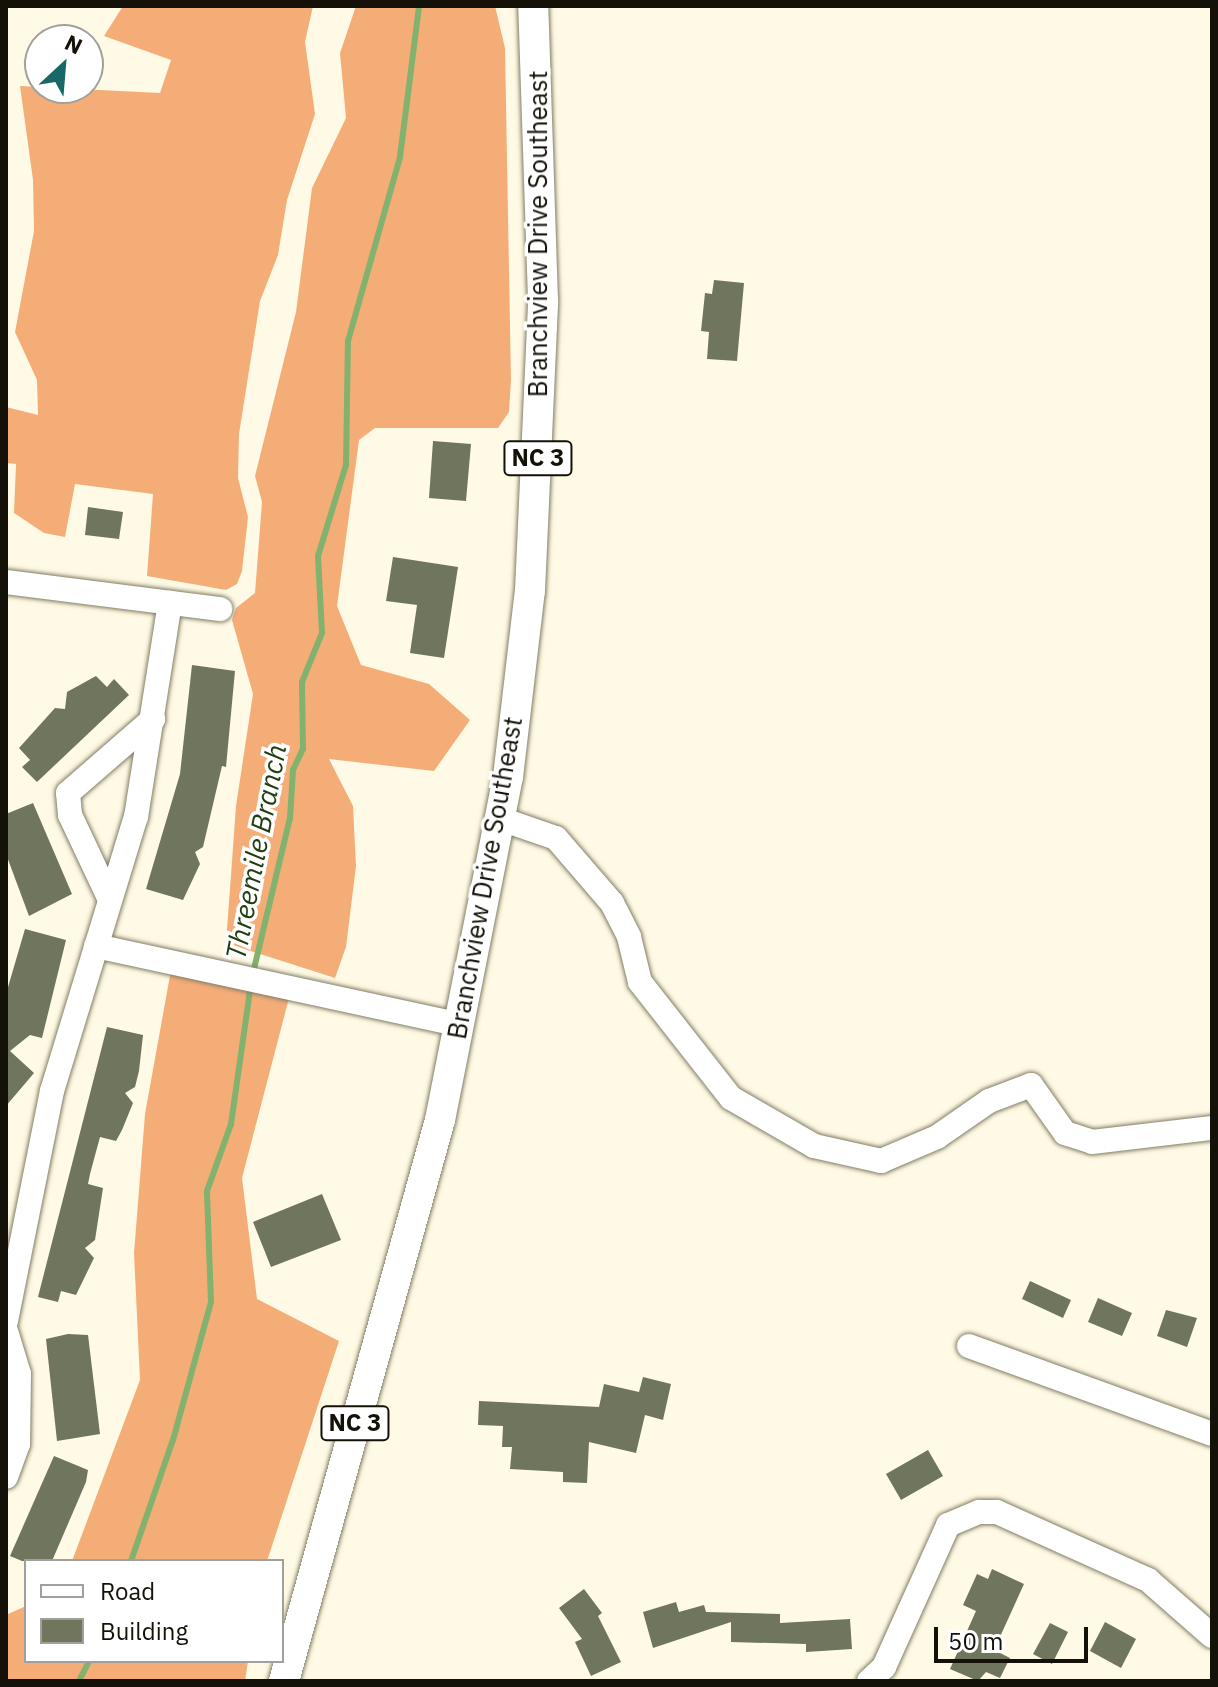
<!DOCTYPE html>
<style>
body{margin:0}
#map{position:relative;width:1218px;height:1687px;overflow:hidden;background:#fffae5;font-family:"IBM Plex Sans",sans-serif}
div>[style]{position:absolute}
.forest>*{inset:0;background:#f5ad78}
.stream>*{height:6px;margin:-3px;padding:0 3px;transform-origin:3px;border-radius:3px;background:#82b26d}
.building>*{inset:0;background:#70755e}
.roads{filter:drop-shadow(0 0 2px #827d65) drop-shadow(0 0 2px #827d65)}
.minor>*{height:24px;margin:-12px;padding:0 12px;transform-origin:12px;border-radius:12px;background:#fff}
.major>*{height:30px;margin:-15px;padding:0 15px;transform-origin:15px;border-radius:15px;background:#fff}
span{translate:-50% -50%;white-space:nowrap;text-align:center;line-height:1.15;-webkit-text-stroke:7px #fff;paint-order:stroke}
.shield-label span{padding:2px 6px;background:#fff;border:2px solid;border-radius:6px;-webkit-text-stroke-width:0}
.shield-label{font-size:24px;color:#131108;font-weight:700}
.street-label{font-size:26px;color:#131108}
.water-label{font-size:28px;color:#1f3e0e;font-style:italic}
.frame{position:absolute;inset:0;border:8px solid #131108;pointer-events:none}
.legend{position:absolute;left:24px;top:1559px;width:260px;height:104px;box-sizing:border-box;background:#fff;border:2px solid #a1a09c;margin:0;padding:10px 14px;list-style:none;font-size:24px;color:#131108}
.legend li{display:flex;align-items:center;gap:16px;height:40px}
.legend b{width:40px;border:2px solid #a1a09c}
.north{position:absolute;left:24px;top:24px;width:80px;height:80px;box-sizing:border-box;background:#fff;border:2px solid #a1a09c;border-radius:50%;rotate:26deg;font-size:22px;font-weight:700;line-height:32px;text-align:center;color:#131108}
.north::after{content:'';display:block;margin:auto;width:28px;height:36px;background:#196768;clip-path:polygon(50% 0,100% 100%,50% 72%,0 100%)}
.scale{position:absolute;left:934px;top:1627px;width:154px;height:36px;box-sizing:border-box;border:4px solid #131108;border-top:0;padding-left:10px;font-size:24px;line-height:28px;white-space:nowrap;color:#131108;-webkit-text-stroke:6px #fff;paint-order:stroke}
</style>
<div id="map">
<div class="forest">
<i style="clip-path:polygon(123px 6px,313px 6px,305px 42px,315px 114px,287px 200px,278px 255px,260px 301px,239px 434px,238px 478px,248px 517px,242px 571px,237px 584px,226px 590px,147px 576px,153px 494px,75px 484px,65px 537px,44px 533px,14px 513px,16px 464px,6px 463px,6px 407px,38px 415px,37px 380px,15px 332px,34px 231px,33px 180px,20px 86px,160px 93px,171px 60px,104px 36px)"></i>
<i style="clip-path:polygon(356px 6px,495px 6px,505px 48px,511px 380px,509px 412px,498px 428px,375px 428px,359px 440px,337px 606px,361px 665px,429px 684px,470px 720px,434px 771px,329px 759px,353px 806px,356px 866px,346px 947px,335px 978px,226px 943px,236px 806px,253px 694px,232px 620px,236px 608px,255px 593px,262px 502px,255px 476px,296px 312px,312px 188px,346px 118px,340px 53px)"></i>
<i style="clip-path:polygon(171px 970px,289px 998px,242px 1178px,257px 1299px,339px 1341px,267px 1561px,72px 1561px,140px 1380px,134px 1253px,145px 1114px)"></i>
<i style="clip-path:polygon(26px 1606px,26px 1661px,248px 1661px,245px 1681px,6px 1681px,6px 1615px)"></i>
</div>
<div class="stream">
<i style="left:253px;top:973px;width:159px;rotate:-76.6deg"></i>
<i style="left:290px;top:818px;width:48px;rotate:-86.4deg"></i>
<i style="left:293px;top:770px;width:23px;rotate:-65deg"></i>
<i style="left:303px;top:749px;width:67px;rotate:-90.9deg"></i>
<i style="left:302px;top:682px;width:53px;rotate:-67.8deg"></i>
<i style="left:322px;top:633px;width:77px;rotate:-93deg"></i>
<i style="left:318px;top:556px;width:95px;rotate:-72.9deg"></i>
<i style="left:346px;top:465px;width:124px;rotate:-89.1deg"></i>
<i style="left:348px;top:341px;width:191px;rotate:-74.2deg"></i>
<i style="left:400px;top:157px;width:152px;rotate:-82.8deg"></i>
<i style="left:131px;top:1561px;width:128px;rotate:-70.9deg"></i>
<i style="left:173px;top:1440px;width:143px;rotate:-74.6deg"></i>
<i style="left:211px;top:1302px;width:111px;rotate:-92.1deg"></i>
<i style="left:207px;top:1191px;width:71px;rotate:-70.3deg"></i>
<i style="left:231px;top:1124px;width:141px;rotate:-81.9deg"></i>
<i style="left:79px;top:1681px;width:22px;rotate:-63deg"></i>
</div>
<div class="building">
<i style="clip-path:polygon(714px 280px,744px 283px,737px 361px,707px 359px,709px 332px,701px 331px,705px 293px,712px 294px)"></i>
<i style="clip-path:polygon(433px 441px,471px 444px,466px 501px,429px 498px)"></i>
<i style="clip-path:polygon(88px 507px,123px 512px,119px 539px,85px 535px)"></i>
<i style="clip-path:polygon(393px 557px,458px 567px,444px 658px,410px 653px,417px 605px,386px 601px)"></i>
<i style="clip-path:polygon(192px 665px,235px 671px,226px 767px,222px 766px,203px 847px,195px 852px,200px 864px,183px 900px,146px 889px,180px 774px)"></i>
<i style="clip-path:polygon(96px 676px,107px 687px,114px 679px,129px 695px,37px 782px,22px 767px,30px 760px,19px 748px,55px 708px,65px 709px,67px 692px)"></i>
<i style="clip-path:polygon(33px 803px,72px 894px,29px 916px,6px 854px,6px 814px)"></i>
<i style="clip-path:polygon(25px 929px,66px 940px,42px 1038px,30px 1035px,10px 1051px,34px 1073px,6px 1106px,6px 994px)"></i>
<i style="clip-path:polygon(107px 1027px,143px 1035px,139px 1071px,135px 1087px,125px 1093px,133px 1103px,122px 1130px,116px 1141px,100px 1137px,90px 1174px,88px 1184px,103px 1188px,95px 1240px,85px 1248px,94px 1258px,76px 1295px,61px 1291px,58px 1302px,38px 1297px)"></i>
<i style="clip-path:polygon(322px 1194px,341px 1240px,271px 1267px,253px 1222px)"></i>
<i style="clip-path:polygon(1030px 1281px,1071px 1300px,1063px 1318px,1022px 1299px)"></i>
<i style="clip-path:polygon(1098px 1298px,1132px 1313px,1122px 1336px,1088px 1322px)"></i>
<i style="clip-path:polygon(1166px 1310px,1197px 1318px,1187px 1347px,1157px 1336px)"></i>
<i style="clip-path:polygon(68px 1334px,88px 1335px,100px 1434px,57px 1441px,46px 1339px)"></i>
<i style="clip-path:polygon(643px 1377px,671px 1384px,663px 1420px,645px 1415px,636px 1453px,589px 1442px,587px 1483px,563px 1482px,563px 1472px,510px 1469px,512px 1447px,502px 1447px,503px 1426px,478px 1425px,479px 1401px,599px 1407px,604px 1384px,639px 1392px)"></i>
<i style="clip-path:polygon(928px 1450px,943px 1476px,901px 1500px,886px 1474px)"></i>
<i style="clip-path:polygon(54px 1456px,88px 1470px,86px 1482px,52px 1561px,22px 1561px,10px 1556px)"></i>
<i style="clip-path:polygon(992px 1569px,1024px 1584px,994px 1650px,1010px 1658px,1000px 1678px,986px 1672px,978px 1681px,950px 1669px,976px 1611px,963px 1605px,977px 1574px,988px 1579px)"></i>
<i style="clip-path:polygon(584px 1589px,602px 1613px,598px 1616px,621px 1662px,591px 1676px,575px 1642px,582px 1639px,559px 1608px)"></i>
<i style="clip-path:polygon(676px 1602px,679px 1612px,704px 1605px,706px 1612px,780px 1614px,780px 1623px,850px 1619px,852px 1649px,806px 1652px,806px 1644px,731px 1642px,731px 1622px,653px 1648px,643px 1612px)"></i>
<i style="clip-path:polygon(1105px 1622px,1136px 1639px,1121px 1668px,1090px 1651px)"></i>
<i style="clip-path:polygon(1050px 1623px,1068px 1632px,1052px 1664px,1033px 1654px)"></i>
</div>
<div class="roads">
<div class="minor">
<i style="left:6px;top:582px;width:216px;rotate:7.2deg"></i>
<i style="left:501px;top:819px;width:58px;rotate:19.1deg"></i>
<i style="left:556px;top:838px;width:86px;rotate:49.3deg"></i>
<i style="left:612px;top:903px;width:38px;rotate:63deg"></i>
<i style="left:629px;top:937px;width:46px;rotate:76.3deg"></i>
<i style="left:640px;top:982px;width:147px;rotate:51.9deg"></i>
<i style="left:731px;top:1098px;width:96px;rotate:30deg"></i>
<i style="left:814px;top:1146px;width:69px;rotate:12.6deg"></i>
<i style="left:881px;top:1161px;width:61px;rotate:-23.2deg"></i>
<i style="left:937px;top:1137px;width:63px;rotate:-34.7deg"></i>
<i style="left:989px;top:1101px;width:45px;rotate:-20.9deg"></i>
<i style="left:1031px;top:1085px;width:59px;rotate:54.7deg"></i>
<i style="left:1065px;top:1133px;width:28px;rotate:18deg"></i>
<i style="left:1092px;top:1142px;width:121px;rotate:-6.7deg"></i>
<i style="left:110px;top:900px;width:94px;rotate:-115.2deg"></i>
<i style="left:70px;top:815px;width:22px;rotate:-95deg"></i>
<i style="left:68px;top:793px;width:113px;rotate:-41deg"></i>
<i style="left:96px;top:946px;width:370px;rotate:12.2deg"></i>
<i style="left:6px;top:1321px;width:235px;rotate:-78.7deg"></i>
<i style="left:52px;top:1091px;width:287px;rotate:-73deg"></i>
<i style="left:136px;top:817px;width:217px;rotate:-81deg"></i>
<i style="left:6px;top:1331px;width:45px;rotate:73.2deg"></i>
<i style="left:19px;top:1374px;width:70px;rotate:90.8deg"></i>
<i style="left:18px;top:1444px;width:35px;rotate:110deg"></i>
<i style="left:969px;top:1346px;width:258px;rotate:19.9deg"></i>
<i style="left:869px;top:1681px;width:21px;rotate:-43deg"></i>
<i style="left:884px;top:1667px;width:156px;rotate:-65.7deg"></i>
<i style="left:948px;top:1525px;width:34px;rotate:-23deg"></i>
<i style="left:979px;top:1512px;width:18px"></i>
<i style="left:997px;top:1512px;width:166px;rotate:24.2deg"></i>
<i style="left:1148px;top:1580px;width:85px;rotate:41.2deg"></i>
</div>
<div class="major">
<i style="left:284px;top:1681px;width:582px;rotate:-74.46deg"></i>
<i style="left:440px;top:1120px;width:350px;rotate:-78.8deg"></i>
<i style="left:508px;top:777px;width:187px;rotate:-83.3deg"></i>
<i style="left:530px;top:591px;width:291px;rotate:-87.4deg"></i>
<i style="left:543px;top:300px;width:294px;rotate:-91.9deg"></i>
</div>
</div>
<div class="shield-label">
<span style="left:538px;top:458px">NC 3</span>
<span style="left:355px;top:1423px">NC 3</span>
</div>
<div class="street-label">
<span style="left:538px;top:234px;rotate:-90deg">Branchview Drive Southeast</span>
<span style="left:485px;top:878px;rotate:-80deg">Branchview Drive Southeast</span>
</div>
<div class="water-label">
<span style="left:256px;top:852px;rotate:-79deg">Threemile Branch</span>
</div>
<div class="frame"></div>
<ul class="legend">
<li><b style="height:10px;background:#fff"></b>Road</li>
<li><b style="height:22px;background:#70755e"></b>Building</li>
</ul>
<div class="north">N</div>
<div class="scale">50 m</div>
</div>
